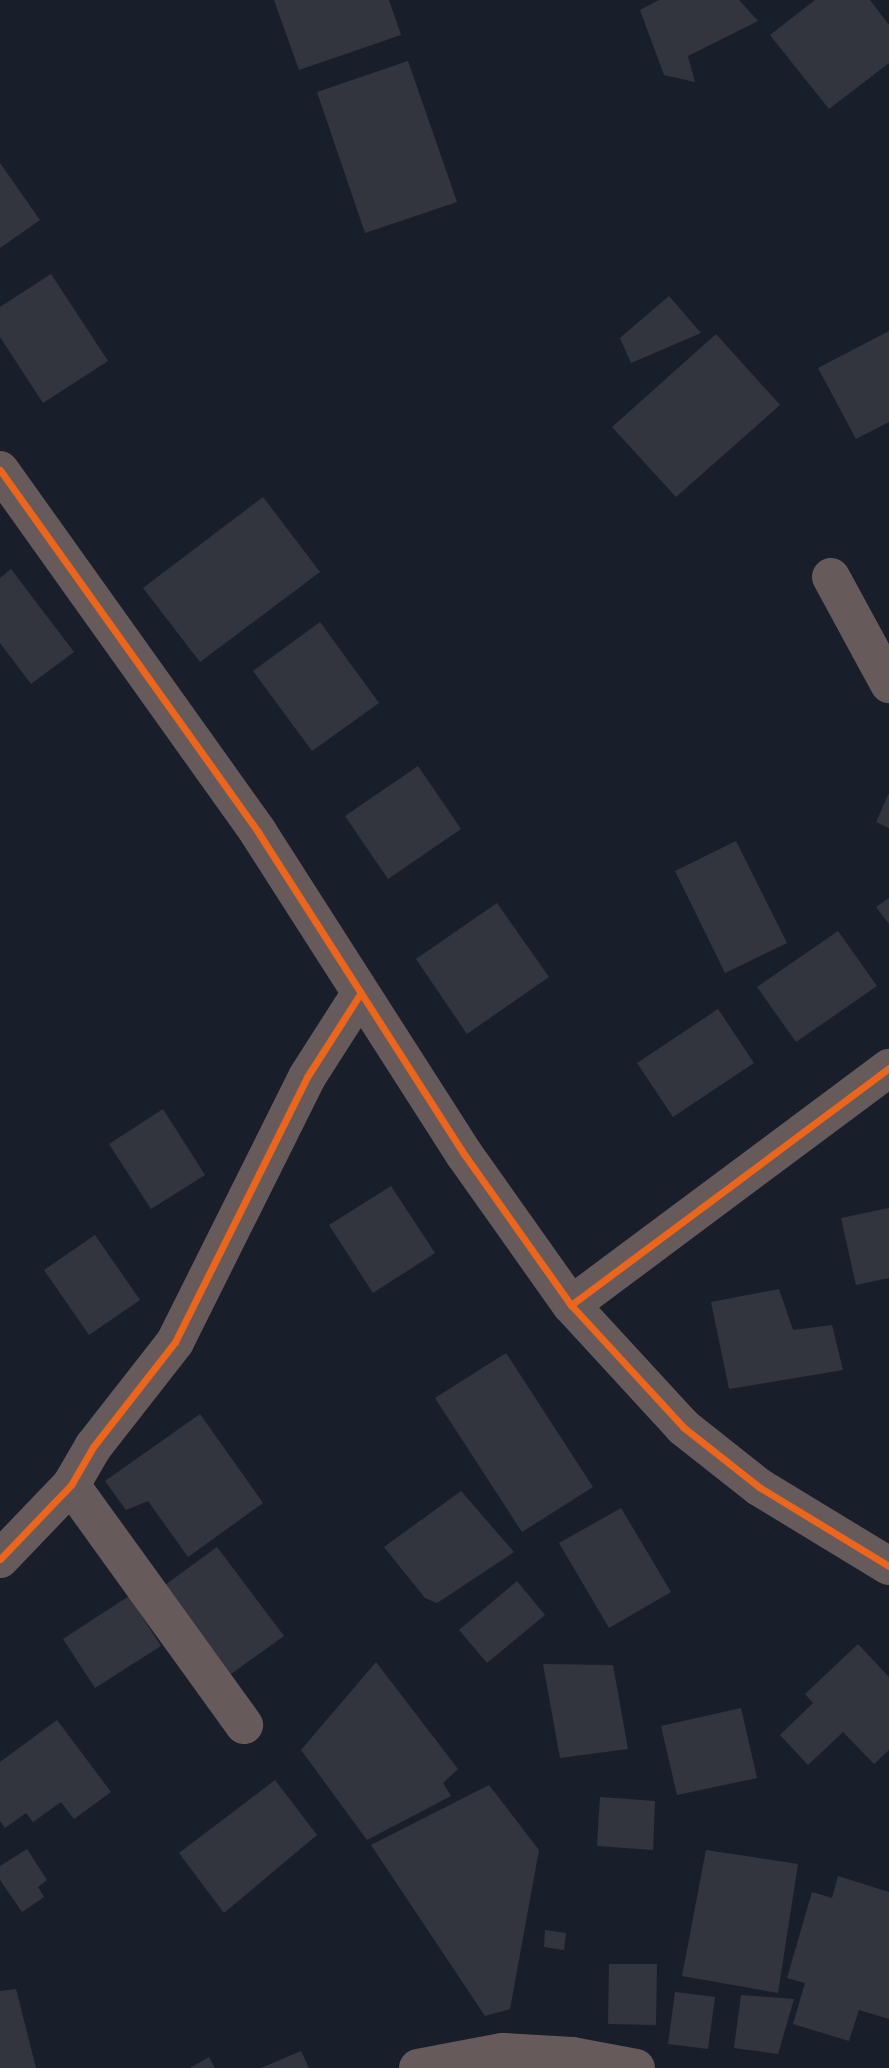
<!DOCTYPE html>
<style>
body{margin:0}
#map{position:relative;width:889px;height:2068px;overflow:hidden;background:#191f2a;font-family:"Golos Text",sans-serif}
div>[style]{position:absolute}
.building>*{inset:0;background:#33353e}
.minor>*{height:38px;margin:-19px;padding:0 19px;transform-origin:19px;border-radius:19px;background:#675a5a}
.cycleway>*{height:7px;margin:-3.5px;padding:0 3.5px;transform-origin:3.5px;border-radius:3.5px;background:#eb651d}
span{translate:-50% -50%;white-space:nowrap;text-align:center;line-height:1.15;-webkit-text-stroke:5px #081528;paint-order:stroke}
</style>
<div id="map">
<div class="building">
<i style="clip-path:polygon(274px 0,389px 0,401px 35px,299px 70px)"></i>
<i style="clip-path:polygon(659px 0,739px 0,758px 21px,688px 56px,695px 82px,664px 75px,640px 10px)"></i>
<i style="clip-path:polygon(815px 0,870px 0,889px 25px,889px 63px,829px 109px,770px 35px)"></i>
<i style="clip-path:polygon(408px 61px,457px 202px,365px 233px,317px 92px)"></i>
<i style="clip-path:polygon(0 163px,40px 220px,0 248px)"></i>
<i style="clip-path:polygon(51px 274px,108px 361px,43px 403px,0 337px,0 307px)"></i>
<i style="clip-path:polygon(669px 296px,701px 333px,631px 363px,620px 338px)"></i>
<i style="clip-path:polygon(889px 331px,889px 422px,856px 439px,818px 368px)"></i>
<i style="clip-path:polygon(716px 334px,780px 405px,676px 497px,612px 427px)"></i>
<i style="clip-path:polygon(263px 497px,320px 572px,200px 662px,143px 588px)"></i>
<i style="clip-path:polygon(11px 569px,74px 652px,31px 684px,0 643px,0 578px)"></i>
<i style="clip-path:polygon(320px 622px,379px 703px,312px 751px,253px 671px)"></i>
<i style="clip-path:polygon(418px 766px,461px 829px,388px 879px,345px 816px)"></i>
<i style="clip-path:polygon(889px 793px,889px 828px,876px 822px)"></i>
<i style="clip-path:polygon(736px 841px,787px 943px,725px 973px,675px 871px)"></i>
<i style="clip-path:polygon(889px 898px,889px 924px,876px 907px)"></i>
<i style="clip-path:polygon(497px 903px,549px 977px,467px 1034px,416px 959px)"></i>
<i style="clip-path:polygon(838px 931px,877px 986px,796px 1042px,757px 987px)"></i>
<i style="clip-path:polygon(718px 1009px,754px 1063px,673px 1117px,637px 1063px)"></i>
<i style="clip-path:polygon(163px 1109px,205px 1175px,151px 1209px,109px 1144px)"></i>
<i style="clip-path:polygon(391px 1186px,435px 1253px,373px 1293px,329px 1225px)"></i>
<i style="clip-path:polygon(889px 1208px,889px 1278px,856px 1285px,841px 1218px)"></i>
<i style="clip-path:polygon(95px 1235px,140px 1300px,89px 1335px,44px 1270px)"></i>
<i style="clip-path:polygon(779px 1289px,793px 1330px,832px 1325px,843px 1370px,729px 1389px,711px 1302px)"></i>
<i style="clip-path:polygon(506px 1353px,593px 1487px,522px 1532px,435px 1398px)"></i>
<i style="clip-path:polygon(200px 1414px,263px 1503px,188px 1557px,148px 1501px,126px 1510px,105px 1481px)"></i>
<i style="clip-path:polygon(461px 1491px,514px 1552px,437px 1603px,425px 1598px,384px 1547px)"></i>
<i style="clip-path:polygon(621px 1508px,671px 1592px,609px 1628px,559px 1543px)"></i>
<i style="clip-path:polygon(217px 1547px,284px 1636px,231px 1674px,165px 1585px)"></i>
<i style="clip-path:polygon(517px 1581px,545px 1615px,487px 1663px,459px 1630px)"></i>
<i style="clip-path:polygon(129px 1596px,161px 1646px,95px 1688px,63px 1639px)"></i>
<i style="clip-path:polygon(858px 1644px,889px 1677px,889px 1750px,874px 1764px,843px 1732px,808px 1765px,780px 1735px,813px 1703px,805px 1694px)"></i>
<i style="clip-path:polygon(376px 1662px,458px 1769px,443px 1783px,451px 1796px,367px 1840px,301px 1750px)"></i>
<i style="clip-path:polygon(543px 1664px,613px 1665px,628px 1749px,560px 1758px)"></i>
<i style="clip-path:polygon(741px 1708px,757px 1778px,677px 1795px,661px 1726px)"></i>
<i style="clip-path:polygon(57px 1720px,111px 1792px,74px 1819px,61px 1802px,33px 1822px,26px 1813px,5px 1828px,0 1821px,0 1762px)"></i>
<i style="clip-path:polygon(275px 1780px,317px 1835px,224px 1913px,179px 1853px)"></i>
<i style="clip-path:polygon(489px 1785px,539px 1850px,510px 2009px,485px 2016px,371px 1845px)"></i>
<i style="clip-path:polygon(600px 1797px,655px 1801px,653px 1850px,597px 1846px)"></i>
<i style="clip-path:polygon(27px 1849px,47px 1880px,38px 1887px,44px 1897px,22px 1912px,0 1880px,0 1866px)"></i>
<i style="clip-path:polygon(706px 1850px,798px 1864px,778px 1993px,682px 1976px)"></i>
<i style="clip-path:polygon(838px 1876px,889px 1892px,889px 2019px,859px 2010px,849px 2041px,793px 2024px,805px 1983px,787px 1978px,812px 1892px,832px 1898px)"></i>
<i style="clip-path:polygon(545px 1930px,566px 1933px,564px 1950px,544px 1947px)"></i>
<i style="clip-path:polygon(609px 1964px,657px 1964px,656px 2025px,608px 2024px)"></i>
<i style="clip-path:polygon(16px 1989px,36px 2068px,0 2068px,0 1991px)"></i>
<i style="clip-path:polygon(675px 1992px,715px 1997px,708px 2049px,668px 2044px)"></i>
<i style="clip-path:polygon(741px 1995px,794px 1999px,778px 2054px,734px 2048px)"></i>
<i style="clip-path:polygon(301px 2051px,309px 2068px,261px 2068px)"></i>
<i style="clip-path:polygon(209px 2057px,215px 2068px,190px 2068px)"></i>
</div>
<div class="minor">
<i style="left:0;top:470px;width:445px;rotate:54.5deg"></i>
<i style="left:258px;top:832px;width:382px;rotate:57.4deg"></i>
<i style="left:464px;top:1154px;width:185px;rotate:54.7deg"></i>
<i style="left:571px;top:1305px;width:166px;rotate:47.4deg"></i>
<i style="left:683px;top:1427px;width:97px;rotate:38.3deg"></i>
<i style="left:759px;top:1487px;width:152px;rotate:31.3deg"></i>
<i style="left:831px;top:577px;width:122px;rotate:61.5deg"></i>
<i style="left:571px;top:1305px;width:397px;rotate:-36.7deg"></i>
<i style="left:71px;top:1485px;width:296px;rotate:54.2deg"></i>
<i style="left:0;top:1559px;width:103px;rotate:-46.2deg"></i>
<i style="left:71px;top:1485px;width:44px;rotate:-59.9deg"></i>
<i style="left:93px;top:1447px;width:133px;rotate:-52deg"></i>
<i style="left:175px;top:1342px;width:296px;rotate:-63.5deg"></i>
<i style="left:307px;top:1077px;width:98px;rotate:-57.4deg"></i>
<i style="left:418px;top:2068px;width:86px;rotate:-10.7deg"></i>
<i style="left:503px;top:2052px;width:69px;rotate:3.3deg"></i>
<i style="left:572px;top:2056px;width:65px;rotate:10.6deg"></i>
</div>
<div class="cycleway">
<i style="left:0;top:470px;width:445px;rotate:54.5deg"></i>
<i style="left:258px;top:832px;width:382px;rotate:57.4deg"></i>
<i style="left:464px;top:1154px;width:185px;rotate:54.7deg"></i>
<i style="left:571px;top:1305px;width:166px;rotate:47.4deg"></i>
<i style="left:683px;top:1427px;width:97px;rotate:38.3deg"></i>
<i style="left:759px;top:1487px;width:152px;rotate:31.3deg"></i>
<i style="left:571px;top:1305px;width:397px;rotate:-36.7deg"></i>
<i style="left:0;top:1559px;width:103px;rotate:-46.2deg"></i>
<i style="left:71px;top:1485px;width:44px;rotate:-59.9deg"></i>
<i style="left:93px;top:1447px;width:133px;rotate:-52deg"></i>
<i style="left:175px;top:1342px;width:296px;rotate:-63.5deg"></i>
<i style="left:307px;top:1077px;width:98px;rotate:-57.4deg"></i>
</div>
</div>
